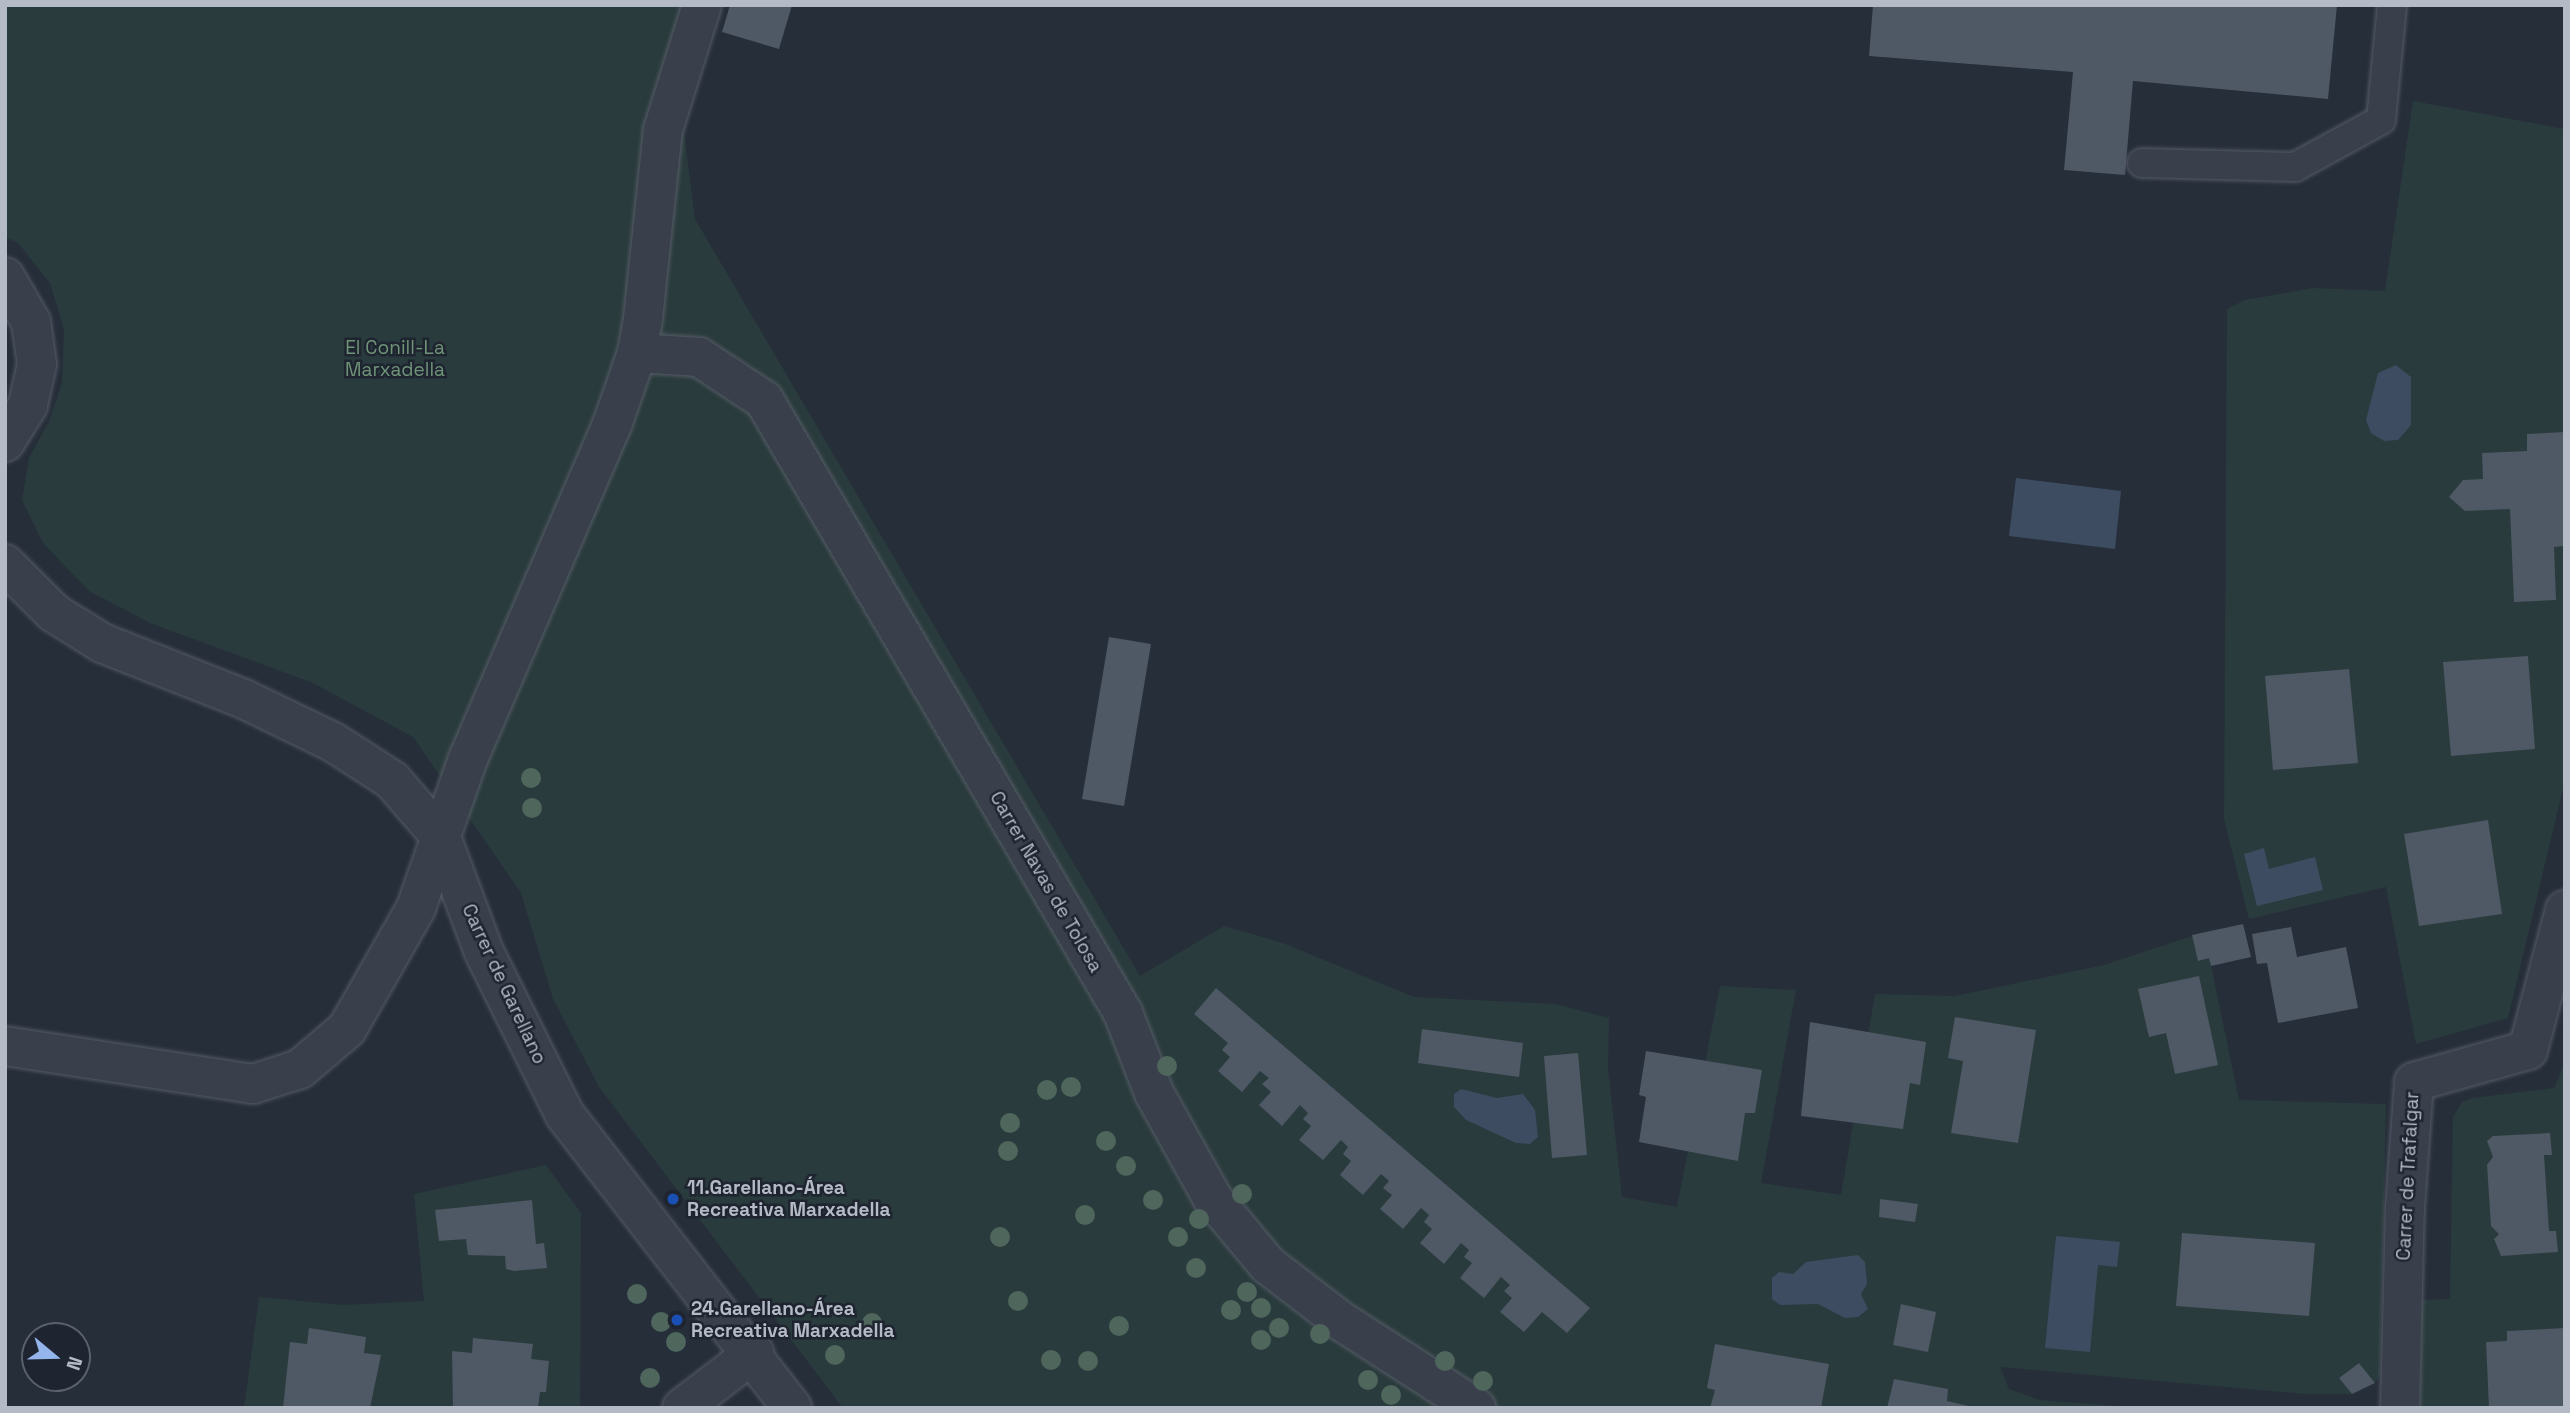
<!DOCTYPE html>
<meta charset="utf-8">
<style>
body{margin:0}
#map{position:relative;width:2570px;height:1413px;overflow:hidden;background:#262e3a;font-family:"Space Grotesk",sans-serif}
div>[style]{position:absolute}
.green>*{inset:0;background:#293b3c}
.water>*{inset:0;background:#3d4c61}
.building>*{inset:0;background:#4f5865}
.roads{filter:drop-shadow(0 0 2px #555b66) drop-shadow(0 0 2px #555b66)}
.lane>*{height:28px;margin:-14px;padding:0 14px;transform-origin:14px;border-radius:14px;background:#3a404b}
.street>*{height:38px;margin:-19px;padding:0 19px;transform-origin:19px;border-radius:19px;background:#3a404b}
.trees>*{width:20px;height:20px;margin:-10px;border-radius:50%;background:#4e665c}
.dots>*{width:19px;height:19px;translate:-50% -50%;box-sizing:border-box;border:4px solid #1f2530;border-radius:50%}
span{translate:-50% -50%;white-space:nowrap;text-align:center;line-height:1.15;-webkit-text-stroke:5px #1f2530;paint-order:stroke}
.park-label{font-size:19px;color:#6f9478}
.street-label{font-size:19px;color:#b5bbc6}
.poi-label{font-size:19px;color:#b5bbc6;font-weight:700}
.left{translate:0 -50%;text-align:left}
.frame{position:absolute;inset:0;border:7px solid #b5bbc6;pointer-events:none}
.north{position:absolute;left:21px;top:1322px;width:70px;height:70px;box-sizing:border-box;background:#1f2530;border:2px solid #5b616c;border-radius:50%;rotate:109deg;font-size:19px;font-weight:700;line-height:28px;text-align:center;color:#b5bbc6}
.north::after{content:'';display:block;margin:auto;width:24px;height:32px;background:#94b5ec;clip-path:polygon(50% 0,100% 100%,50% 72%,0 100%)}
</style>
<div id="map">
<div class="green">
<i style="clip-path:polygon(5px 5px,718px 5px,683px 125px,695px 219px,1140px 976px,1224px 926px,1283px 943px,1414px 997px,1555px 1004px,1609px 1018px,1608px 1069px,1622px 1197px,1677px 1207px,1720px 986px,1796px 990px,1761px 1183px,1841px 1195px,1875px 994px,1955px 996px,2104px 965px,2204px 932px,2239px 1100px,2386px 1104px,2380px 1375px,2375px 1383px,2359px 1363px,2339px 1378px,2352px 1394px,2305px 1394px,2000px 1367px,2009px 1389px,2040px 1400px,2144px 1408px,843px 1408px,599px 1087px,553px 999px,521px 893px,413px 737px,313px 683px,150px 623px,89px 591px,43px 543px,22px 500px,29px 458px,49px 421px,62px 383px,64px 329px,50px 283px,18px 243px,5px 237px)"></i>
<i style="clip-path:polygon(2413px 101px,2565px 129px,2565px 780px,2508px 1018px,2416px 1044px,2386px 887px,2249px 919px,2224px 819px,2227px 309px,2245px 300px,2313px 288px,2385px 291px)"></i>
<i style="clip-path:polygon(2565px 1063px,2565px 1408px,2420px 1408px,2422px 1300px,2450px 1299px,2453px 1117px,2462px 1102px,2472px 1098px,2554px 1088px)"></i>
<i style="clip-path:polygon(546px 1165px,581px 1213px,580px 1408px,244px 1408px,259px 1297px,343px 1305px,424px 1301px,414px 1194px)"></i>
</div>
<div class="water">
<i style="clip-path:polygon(2396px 365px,2411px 377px,2411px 425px,2398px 440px,2384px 441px,2371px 433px,2366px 420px,2378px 373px)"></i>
<i style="clip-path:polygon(2016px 478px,2121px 491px,2115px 549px,2009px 536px)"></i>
<i style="clip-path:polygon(2264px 848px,2269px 869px,2315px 857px,2323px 890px,2257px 906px,2244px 854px)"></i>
<i style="clip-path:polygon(1461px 1089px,1497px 1098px,1523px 1094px,1535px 1110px,1538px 1137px,1530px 1144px,1516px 1143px,1466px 1120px,1454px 1107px,1454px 1094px)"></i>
<i style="clip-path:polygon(2056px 1236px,2120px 1242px,2117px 1267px,2098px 1265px,2090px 1352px,2045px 1348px)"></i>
<i style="clip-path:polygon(1858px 1255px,1865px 1262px,1867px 1284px,1861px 1294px,1868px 1309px,1858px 1317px,1845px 1318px,1818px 1304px,1780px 1305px,1772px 1299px,1772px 1278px,1779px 1272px,1793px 1274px,1806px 1262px)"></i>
</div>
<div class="building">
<i style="clip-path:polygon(730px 5px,792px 5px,779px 49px,722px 32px)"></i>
<i style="clip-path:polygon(1873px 5px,2337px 5px,2328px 99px,2133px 81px,2125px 175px,2064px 170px,2073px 72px,1869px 56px)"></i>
<i style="clip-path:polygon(2565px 432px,2565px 546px,2554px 547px,2556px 600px,2514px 602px,2510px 509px,2465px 511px,2449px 497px,2463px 480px,2483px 479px,2482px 453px,2527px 451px,2527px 434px)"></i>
<i style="clip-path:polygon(1109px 637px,1151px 644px,1124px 806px,1082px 799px)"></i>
<i style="clip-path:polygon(2528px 656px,2535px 749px,2451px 756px,2443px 662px)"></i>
<i style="clip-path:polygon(2349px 669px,2358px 763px,2273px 770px,2265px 676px)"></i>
<i style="clip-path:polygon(2488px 820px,2502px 914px,2419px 926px,2404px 834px)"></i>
<i style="clip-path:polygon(2243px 924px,2251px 957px,2211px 966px,2209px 958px,2198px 961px,2192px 935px)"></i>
<i style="clip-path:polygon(2291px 927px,2297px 957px,2346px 947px,2358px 1008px,2278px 1023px,2267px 963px,2257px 964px,2252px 934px)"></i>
<i style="clip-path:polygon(2199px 976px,2218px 1065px,2175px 1074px,2166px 1033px,2149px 1037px,2138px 989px)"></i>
<i style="clip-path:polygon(1216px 988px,1590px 1308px,1567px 1333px,1542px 1312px,1524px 1332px,1500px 1312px,1512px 1298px,1504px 1291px,1510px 1285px,1501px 1277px,1484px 1298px,1460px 1278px,1472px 1263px,1464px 1257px,1469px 1250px,1461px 1243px,1444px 1264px,1420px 1243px,1432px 1229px,1424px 1222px,1429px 1215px,1421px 1208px,1403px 1229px,1380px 1209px,1392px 1195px,1383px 1188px,1389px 1181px,1381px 1174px,1363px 1195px,1340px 1175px,1351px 1161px,1343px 1154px,1348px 1147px,1341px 1140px,1323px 1160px,1299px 1140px,1311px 1126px,1303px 1119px,1308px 1113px,1300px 1105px,1282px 1126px,1259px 1105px,1271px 1092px,1262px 1084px,1269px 1078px,1260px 1071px,1242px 1092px,1218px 1071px,1230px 1057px,1222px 1050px,1228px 1043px,1194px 1014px)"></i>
<i style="clip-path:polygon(1955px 1017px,2036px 1030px,2018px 1143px,1951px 1133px,1963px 1061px,1948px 1058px)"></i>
<i style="clip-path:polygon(1810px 1022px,1926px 1042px,1920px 1085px,1910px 1083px,1903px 1129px,1801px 1116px)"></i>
<i style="clip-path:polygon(1422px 1029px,1523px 1043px,1519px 1077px,1418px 1063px)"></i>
<i style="clip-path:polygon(1646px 1051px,1762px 1070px,1755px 1113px,1745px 1113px,1738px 1161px,1639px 1142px,1646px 1097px,1639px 1095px)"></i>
<i style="clip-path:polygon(1578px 1053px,1587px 1155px,1552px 1158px,1544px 1056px)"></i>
<i style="clip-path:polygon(2550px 1133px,2552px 1155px,2544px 1155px,2549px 1231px,2556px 1231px,2558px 1252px,2501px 1256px,2494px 1239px,2499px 1234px,2491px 1226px,2487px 1165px,2493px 1157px,2487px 1141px,2493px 1136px)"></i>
<i style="clip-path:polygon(1880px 1199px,1918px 1204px,1915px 1222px,1879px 1217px)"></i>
<i style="clip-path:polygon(532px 1200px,536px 1244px,544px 1243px,547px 1268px,514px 1271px,506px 1269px,505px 1256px,468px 1255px,466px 1239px,439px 1241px,435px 1210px)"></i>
<i style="clip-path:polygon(2182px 1233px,2315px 1243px,2309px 1316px,2176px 1306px)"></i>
<i style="clip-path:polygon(1901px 1304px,1936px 1312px,1928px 1352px,1893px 1345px)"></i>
<i style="clip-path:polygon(309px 1328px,366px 1337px,364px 1353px,381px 1355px,370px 1408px,283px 1408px,290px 1342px,307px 1344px)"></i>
<i style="clip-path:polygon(2565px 1328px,2565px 1408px,2489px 1408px,2486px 1342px,2507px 1341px,2507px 1331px)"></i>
<i style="clip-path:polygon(473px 1338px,533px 1344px,531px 1359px,549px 1361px,546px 1392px,540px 1392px,538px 1408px,453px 1408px,452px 1351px,472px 1353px)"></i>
<i style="clip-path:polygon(1715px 1344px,1829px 1364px,1821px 1408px,1710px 1408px,1715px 1390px,1707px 1388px)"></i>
<i style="clip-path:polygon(2359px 1363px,2375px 1383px,2352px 1394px,2339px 1378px)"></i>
<i style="clip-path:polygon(1894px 1379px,1948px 1389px,1947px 1401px,1977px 1408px,1887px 1408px)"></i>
</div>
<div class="roads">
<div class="lane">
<i style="left:2142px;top:163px;width:153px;rotate:1.5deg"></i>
<i style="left:2295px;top:167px;width:98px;rotate:-28.7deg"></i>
<i style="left:2381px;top:120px;width:116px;rotate:-84.5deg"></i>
</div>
<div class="street">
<i style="left:5px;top:277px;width:52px;rotate:60deg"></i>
<i style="left:31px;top:322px;width:42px;rotate:81.9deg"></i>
<i style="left:37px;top:364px;width:42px;rotate:102.4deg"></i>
<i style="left:28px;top:405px;width:44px;rotate:121.9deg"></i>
<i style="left:637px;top:353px;width:62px;rotate:3.7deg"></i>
<i style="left:699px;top:357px;width:78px;rotate:33.5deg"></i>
<i style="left:764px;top:400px;width:710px;rotate:59.64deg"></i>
<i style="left:1123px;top:1013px;width:86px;rotate:68.8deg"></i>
<i style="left:1154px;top:1093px;width:121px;rotate:60.9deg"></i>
<i style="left:1213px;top:1199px;width:86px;rotate:50.2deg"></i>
<i style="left:1268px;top:1265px;width:92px;rotate:37.5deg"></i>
<i style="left:1341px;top:1321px;width:161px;rotate:32.8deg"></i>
<i style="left:5px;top:564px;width:69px;rotate:45deg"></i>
<i style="left:54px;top:613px;width:57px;rotate:32deg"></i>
<i style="left:102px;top:643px;width:153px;rotate:21.5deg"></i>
<i style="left:244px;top:699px;width:99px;rotate:25.8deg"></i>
<i style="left:333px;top:742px;width:70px;rotate:32.8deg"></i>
<i style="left:392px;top:780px;width:75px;rotate:49.3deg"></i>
<i style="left:441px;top:837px;width:123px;rotate:69.5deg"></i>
<i style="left:484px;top:952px;width:182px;rotate:63.6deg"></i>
<i style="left:565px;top:1115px;width:371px;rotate:52.2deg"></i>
<i style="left:5px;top:1046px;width:251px;rotate:8.7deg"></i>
<i style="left:253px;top:1084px;width:49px;rotate:-17.7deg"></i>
<i style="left:300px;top:1069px;width:62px;rotate:-40.4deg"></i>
<i style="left:347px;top:1029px;width:139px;rotate:-60.3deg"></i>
<i style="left:416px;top:908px;width:158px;rotate:-70.8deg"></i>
<i style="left:468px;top:759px;width:364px;rotate:-66.7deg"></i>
<i style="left:612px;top:425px;width:76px;rotate:-70.9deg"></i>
<i style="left:637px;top:353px;width:35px;rotate:-80deg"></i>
<i style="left:643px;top:319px;width:190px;rotate:-84deg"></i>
<i style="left:663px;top:130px;width:131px;rotate:-72.7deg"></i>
<i style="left:682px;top:1408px;width:91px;rotate:-37.4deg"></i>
<i style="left:2400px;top:1408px;width:200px;rotate:-88.6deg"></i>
<i style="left:2405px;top:1208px;width:126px;rotate:-85.9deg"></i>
<i style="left:2414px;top:1082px;width:118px;rotate:-15.7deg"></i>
<i style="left:2528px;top:1050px;width:145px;rotate:-75.2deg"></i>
</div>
</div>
<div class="trees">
<i style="left:531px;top:778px"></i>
<i style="left:532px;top:808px"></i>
<i style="left:1167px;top:1066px"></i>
<i style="left:1071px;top:1087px"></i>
<i style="left:1047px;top:1090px"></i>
<i style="left:1010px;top:1123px"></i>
<i style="left:1106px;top:1141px"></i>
<i style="left:1008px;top:1151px"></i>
<i style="left:1126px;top:1166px"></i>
<i style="left:1242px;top:1194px"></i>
<i style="left:1153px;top:1200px"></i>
<i style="left:1085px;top:1215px"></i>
<i style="left:1199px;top:1219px"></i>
<i style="left:1000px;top:1237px"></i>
<i style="left:1178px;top:1237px"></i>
<i style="left:1196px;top:1268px"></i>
<i style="left:1247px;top:1292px"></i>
<i style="left:637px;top:1294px"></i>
<i style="left:1018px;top:1301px"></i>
<i style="left:1261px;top:1308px"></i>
<i style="left:1231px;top:1310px"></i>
<i style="left:661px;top:1322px"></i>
<i style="left:872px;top:1323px"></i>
<i style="left:1119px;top:1326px"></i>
<i style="left:1279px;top:1328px"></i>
<i style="left:1320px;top:1334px"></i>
<i style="left:1261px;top:1340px"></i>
<i style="left:676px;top:1342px"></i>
<i style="left:835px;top:1355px"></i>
<i style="left:1051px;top:1360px"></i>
<i style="left:1088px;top:1361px"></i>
<i style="left:1445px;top:1361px"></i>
<i style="left:650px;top:1378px"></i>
<i style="left:1368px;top:1380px"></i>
<i style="left:1483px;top:1381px"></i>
<i style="left:1391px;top:1395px"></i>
</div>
<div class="dots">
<i style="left:673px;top:1199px;background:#1a4fb4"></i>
<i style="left:677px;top:1320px;background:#1a4fb4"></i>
</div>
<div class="park-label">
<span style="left:395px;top:359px">El Conill-La<br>Marxadella</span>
</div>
<div class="street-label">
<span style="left:1046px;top:882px;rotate:60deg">Carrer Navas de Tolosa</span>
<span style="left:504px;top:984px;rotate:65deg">Carrer de Garellano</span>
<span style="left:2408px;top:1176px;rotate:-87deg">Carrer de Trafalgar</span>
</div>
<div class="poi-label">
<span class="left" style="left:687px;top:1199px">11.Garellano-Área<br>Recreativa Marxadella</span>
<span class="left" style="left:691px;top:1320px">24.Garellano-Área<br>Recreativa Marxadella</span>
</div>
<div class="frame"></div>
<div class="north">N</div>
</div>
